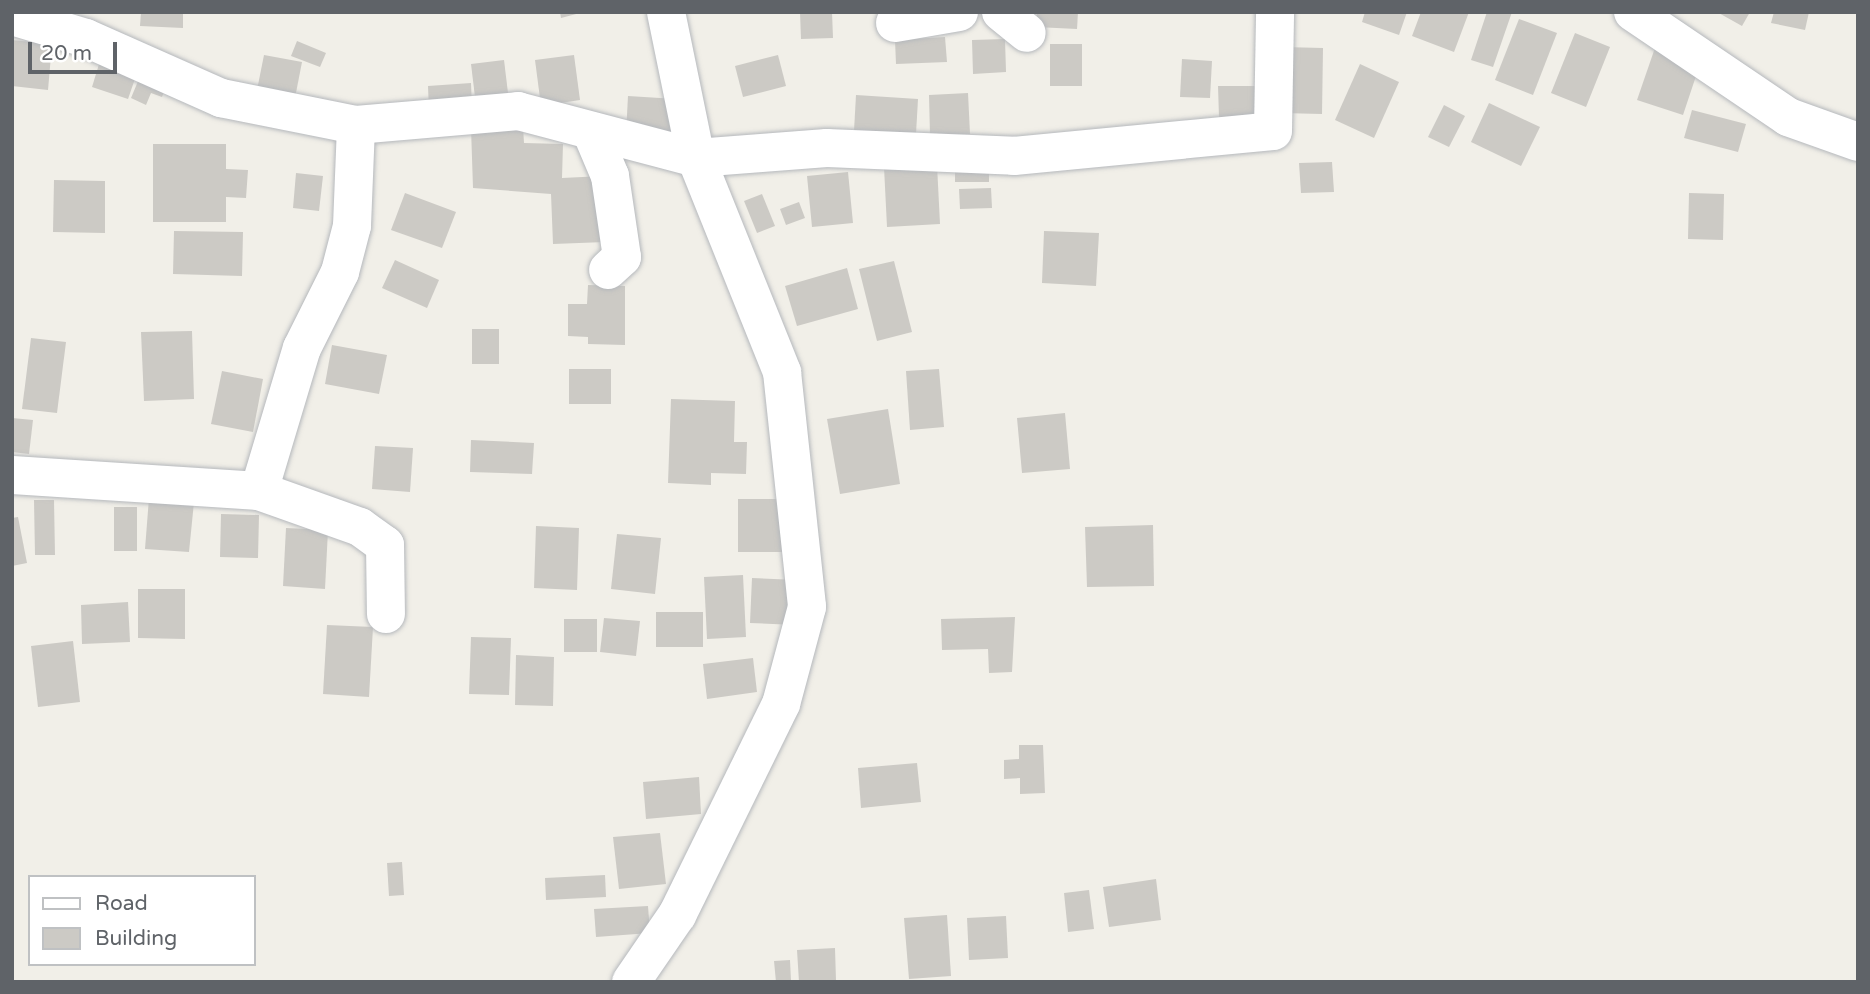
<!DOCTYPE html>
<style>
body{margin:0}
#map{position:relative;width:1870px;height:994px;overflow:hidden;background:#f1efe8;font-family:"Varela Round",sans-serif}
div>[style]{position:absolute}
.building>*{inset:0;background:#cccac5}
.roads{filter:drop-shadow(0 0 2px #b5b8bc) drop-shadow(0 0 2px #b5b8bc)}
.minor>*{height:38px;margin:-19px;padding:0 19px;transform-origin:19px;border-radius:19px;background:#fff}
span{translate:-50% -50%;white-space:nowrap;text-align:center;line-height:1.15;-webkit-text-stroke:6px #fff;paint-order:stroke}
.frame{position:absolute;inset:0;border:14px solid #5f6368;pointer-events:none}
.legend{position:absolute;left:28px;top:875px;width:228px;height:91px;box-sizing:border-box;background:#fff;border:2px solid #bfc1c3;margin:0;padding:9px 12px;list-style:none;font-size:21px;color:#5f6368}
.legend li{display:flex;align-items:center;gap:14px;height:35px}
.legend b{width:35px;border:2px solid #bfc1c3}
.scale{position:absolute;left:28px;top:42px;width:89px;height:32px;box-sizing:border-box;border:4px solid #5f6368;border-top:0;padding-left:9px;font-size:21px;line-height:24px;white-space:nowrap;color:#5f6368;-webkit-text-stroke:5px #fff;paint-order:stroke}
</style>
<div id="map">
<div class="building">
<i style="clip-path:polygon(141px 12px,183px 12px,183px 28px,140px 26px)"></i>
<i style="clip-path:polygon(560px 12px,580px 12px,580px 13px,561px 18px)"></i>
<i style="clip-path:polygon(800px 12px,832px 12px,833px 38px,801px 39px)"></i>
<i style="clip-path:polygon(1037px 12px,1078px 12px,1077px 29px,1036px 27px)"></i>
<i style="clip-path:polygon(1365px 12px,1407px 12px,1399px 35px,1362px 22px)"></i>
<i style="clip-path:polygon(1421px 12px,1469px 12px,1454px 52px,1412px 36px)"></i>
<i style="clip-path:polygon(1487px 12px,1512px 12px,1493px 67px,1471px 60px)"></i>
<i style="clip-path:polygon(1717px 12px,1750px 12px,1742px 26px)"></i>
<i style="clip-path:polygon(1774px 12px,1809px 12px,1805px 30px,1771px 23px)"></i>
<i style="clip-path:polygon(1519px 19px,1557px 33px,1533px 95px,1495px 80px)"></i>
<i style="clip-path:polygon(1575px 33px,1610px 47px,1586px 107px,1551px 93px)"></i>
<i style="clip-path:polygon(945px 37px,947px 62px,896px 64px,895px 40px)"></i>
<i style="clip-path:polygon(1005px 39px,1006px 72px,973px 74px,972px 40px)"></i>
<i style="clip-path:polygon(12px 40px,52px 44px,48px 90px,12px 86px)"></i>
<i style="clip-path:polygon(297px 41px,326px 53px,320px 67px,291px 56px)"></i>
<i style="clip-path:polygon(1657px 42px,1702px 58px,1683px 115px,1637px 100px)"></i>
<i style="clip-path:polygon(1050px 44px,1082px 44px,1082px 86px,1050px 86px)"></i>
<i style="clip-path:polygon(1283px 47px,1323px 48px,1322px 114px,1281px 113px)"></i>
<i style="clip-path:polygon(264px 55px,302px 62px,294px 103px,256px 95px)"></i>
<i style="clip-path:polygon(574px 55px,580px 100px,541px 106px,535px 60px)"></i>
<i style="clip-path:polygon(778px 55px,786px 86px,743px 97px,735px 66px)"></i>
<i style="clip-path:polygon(1182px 59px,1212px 61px,1210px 98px,1180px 97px)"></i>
<i style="clip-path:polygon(504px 60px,508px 93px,475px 97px,471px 64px)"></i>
<i style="clip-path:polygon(100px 61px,137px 73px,128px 99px,92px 87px)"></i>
<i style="clip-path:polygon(1360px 64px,1399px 82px,1374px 138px,1335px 120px)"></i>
<i style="clip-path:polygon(141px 74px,167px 84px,162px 97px,151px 93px,146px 105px,131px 98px)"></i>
<i style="clip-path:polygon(471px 83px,472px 107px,429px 110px,428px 86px)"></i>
<i style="clip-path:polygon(1218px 86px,1265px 86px,1266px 117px,1219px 118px)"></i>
<i style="clip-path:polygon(968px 93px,970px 134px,930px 135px,929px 95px)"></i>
<i style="clip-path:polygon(856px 95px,918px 99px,916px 134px,854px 131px)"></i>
<i style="clip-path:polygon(628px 96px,676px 99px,674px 137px,626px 134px)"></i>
<i style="clip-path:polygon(1489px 103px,1540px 127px,1521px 166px,1471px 142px)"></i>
<i style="clip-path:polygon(1444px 105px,1465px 116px,1449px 147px,1428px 137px)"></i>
<i style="clip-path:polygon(1692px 110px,1746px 124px,1738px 152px,1684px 138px)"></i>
<i style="clip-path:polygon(523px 127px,524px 143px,563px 144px,562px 178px,603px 176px,605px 242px,553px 244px,551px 194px,473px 188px,471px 128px)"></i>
<i style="clip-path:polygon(153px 144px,226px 144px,226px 169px,248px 170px,246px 198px,226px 197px,226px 222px,153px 222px)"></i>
<i style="clip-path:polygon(955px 161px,989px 161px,989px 182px,955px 182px)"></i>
<i style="clip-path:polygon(1332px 162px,1334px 192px,1301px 193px,1299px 163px)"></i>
<i style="clip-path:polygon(937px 165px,940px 224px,887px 227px,884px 167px)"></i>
<i style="clip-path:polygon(848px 172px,853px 223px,812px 227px,807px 176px)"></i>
<i style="clip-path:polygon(296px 173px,323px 176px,319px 211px,293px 208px)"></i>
<i style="clip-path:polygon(54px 180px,105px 181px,105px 233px,53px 232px)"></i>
<i style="clip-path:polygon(991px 188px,992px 208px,960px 209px,959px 189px)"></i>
<i style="clip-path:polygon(405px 193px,456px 212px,442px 248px,391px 230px)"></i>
<i style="clip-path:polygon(1689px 193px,1724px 194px,1723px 240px,1688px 239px)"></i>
<i style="clip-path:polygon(762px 194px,775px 226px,757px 233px,744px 201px)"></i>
<i style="clip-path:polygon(799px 202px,805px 218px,786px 225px,780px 209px)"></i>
<i style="clip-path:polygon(174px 231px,243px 232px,242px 276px,173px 274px)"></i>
<i style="clip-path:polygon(1044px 231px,1099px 233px,1096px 286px,1042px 283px)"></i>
<i style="clip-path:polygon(395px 260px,439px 280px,427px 308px,382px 288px)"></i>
<i style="clip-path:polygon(894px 261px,912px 332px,877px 341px,859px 269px)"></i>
<i style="clip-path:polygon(847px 268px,858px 309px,797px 326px,785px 286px)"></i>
<i style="clip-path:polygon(588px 285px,625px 286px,625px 345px,588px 344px,588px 337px,568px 336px,568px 304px,587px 304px)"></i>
<i style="clip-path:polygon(472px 329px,499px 329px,499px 364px,472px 364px)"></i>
<i style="clip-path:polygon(192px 331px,194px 399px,144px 401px,141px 332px)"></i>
<i style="clip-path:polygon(31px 338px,66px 342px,57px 413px,22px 409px)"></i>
<i style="clip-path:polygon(332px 345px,387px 355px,379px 394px,325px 384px)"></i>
<i style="clip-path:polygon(569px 369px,611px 369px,611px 404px,569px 404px)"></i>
<i style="clip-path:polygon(939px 369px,944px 427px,910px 430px,906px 371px)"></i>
<i style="clip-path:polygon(222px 371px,263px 379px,253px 432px,211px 424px)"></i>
<i style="clip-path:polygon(671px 399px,735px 401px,734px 442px,747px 442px,746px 474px,711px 473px,711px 485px,668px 483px)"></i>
<i style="clip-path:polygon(888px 409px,900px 484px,840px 494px,827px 419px)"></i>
<i style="clip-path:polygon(1065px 413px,1070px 469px,1022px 473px,1017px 418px)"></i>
<i style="clip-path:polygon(12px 418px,33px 420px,29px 454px,12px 452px)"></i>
<i style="clip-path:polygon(471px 440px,534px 443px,532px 474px,470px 472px)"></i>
<i style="clip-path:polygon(375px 446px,413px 448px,410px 492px,372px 489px)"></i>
<i style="clip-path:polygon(149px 498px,194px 502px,189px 552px,145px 549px)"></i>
<i style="clip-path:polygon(738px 499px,791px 499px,791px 552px,738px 552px)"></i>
<i style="clip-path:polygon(34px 500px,54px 500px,55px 555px,35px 555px)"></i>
<i style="clip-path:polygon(114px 507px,137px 507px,137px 551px,114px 551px)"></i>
<i style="clip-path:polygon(221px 514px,259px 515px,258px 558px,220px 557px)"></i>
<i style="clip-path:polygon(18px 517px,27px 563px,12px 566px,12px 518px)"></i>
<i style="clip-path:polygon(1153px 525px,1154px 586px,1087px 587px,1085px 527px)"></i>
<i style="clip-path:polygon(536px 526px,579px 528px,577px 590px,534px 588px)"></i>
<i style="clip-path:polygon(286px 528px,328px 530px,325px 589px,283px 586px)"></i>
<i style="clip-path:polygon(617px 534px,661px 538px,655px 594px,611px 589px)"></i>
<i style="clip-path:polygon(743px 575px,746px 637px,707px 639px,704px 577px)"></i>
<i style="clip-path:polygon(752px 578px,797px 580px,795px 625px,750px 623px)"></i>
<i style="clip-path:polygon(138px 589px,185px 589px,185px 639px,138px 638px)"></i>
<i style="clip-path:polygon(128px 602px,130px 642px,82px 644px,81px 605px)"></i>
<i style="clip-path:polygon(656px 612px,703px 612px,703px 647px,656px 647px)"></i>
<i style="clip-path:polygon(1015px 617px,1012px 672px,989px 673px,988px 649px,942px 650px,941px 619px)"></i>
<i style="clip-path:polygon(604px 618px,640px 621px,636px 656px,600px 652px)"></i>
<i style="clip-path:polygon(564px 619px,597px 619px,597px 652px,564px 652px)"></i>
<i style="clip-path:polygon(327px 625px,373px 627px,369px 697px,323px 694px)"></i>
<i style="clip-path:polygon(471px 637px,511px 638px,509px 695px,469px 694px)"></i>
<i style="clip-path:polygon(73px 641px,80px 702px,38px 707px,31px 646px)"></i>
<i style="clip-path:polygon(516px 655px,554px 657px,553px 706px,515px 705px)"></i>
<i style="clip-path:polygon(753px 658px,757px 692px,707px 699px,703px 664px)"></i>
<i style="clip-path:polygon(1019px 745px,1043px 745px,1045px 793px,1020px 794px,1020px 778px,1004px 779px,1004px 760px,1019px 759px)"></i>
<i style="clip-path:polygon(917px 763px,921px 802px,861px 808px,858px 768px)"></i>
<i style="clip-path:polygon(699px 777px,701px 814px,646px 819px,643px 782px)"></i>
<i style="clip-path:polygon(660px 833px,666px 884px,619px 889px,613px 837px)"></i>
<i style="clip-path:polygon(402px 862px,404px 895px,389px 896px,387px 863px)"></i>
<i style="clip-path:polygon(605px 875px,606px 897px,546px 900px,545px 878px)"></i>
<i style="clip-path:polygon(1156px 879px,1161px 920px,1109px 927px,1103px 887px)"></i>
<i style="clip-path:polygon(1089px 890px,1094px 929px,1068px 932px,1064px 893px)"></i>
<i style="clip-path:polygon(648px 906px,650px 933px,596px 937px,594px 909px)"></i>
<i style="clip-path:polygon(947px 915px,951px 976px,909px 979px,904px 918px)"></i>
<i style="clip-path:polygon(1006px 916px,1008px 958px,969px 960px,967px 918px)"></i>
<i style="clip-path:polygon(835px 948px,836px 981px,799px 982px,797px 950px)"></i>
<i style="clip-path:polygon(790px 960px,791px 982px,776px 982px,774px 961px)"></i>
</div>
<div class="roads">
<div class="minor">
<i style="left:666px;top:12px;width:149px;rotate:78.4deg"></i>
<i style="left:696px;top:158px;width:131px;rotate:-4.4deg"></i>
<i style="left:827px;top:148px;width:187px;rotate:2.4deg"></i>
<i style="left:1014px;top:156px;width:260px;rotate:-5.5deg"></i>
<i style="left:1273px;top:131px;width:119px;rotate:-89deg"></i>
<i style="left:1001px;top:12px;width:33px;rotate:39deg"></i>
<i style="left:1633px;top:12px;width:187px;rotate:34.1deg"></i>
<i style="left:1788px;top:117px;width:74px;rotate:19.7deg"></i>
<i style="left:12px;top:16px;width:77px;rotate:16.6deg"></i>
<i style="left:86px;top:38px;width:148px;rotate:24deg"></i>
<i style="left:221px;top:98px;width:138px;rotate:11.3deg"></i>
<i style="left:356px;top:125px;width:163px;rotate:-4.9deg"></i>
<i style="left:518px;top:111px;width:184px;rotate:14.8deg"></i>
<i style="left:696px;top:158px;width:231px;rotate:68.1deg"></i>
<i style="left:782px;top:372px;width:236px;rotate:83.9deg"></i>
<i style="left:807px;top:607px;width:100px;rotate:105deg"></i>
<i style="left:781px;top:704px;width:235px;rotate:116.2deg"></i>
<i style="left:677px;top:915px;width:81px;rotate:124.5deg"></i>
<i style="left:895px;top:23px;width:65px;rotate:-9.8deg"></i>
<i style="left:591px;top:131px;width:49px;rotate:67.1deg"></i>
<i style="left:610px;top:176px;width:82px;rotate:81.6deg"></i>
<i style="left:622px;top:257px;width:19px;rotate:137deg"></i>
<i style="left:12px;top:475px;width:248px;rotate:3.7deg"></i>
<i style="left:259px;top:491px;width:149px;rotate:-73.3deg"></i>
<i style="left:302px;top:348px;width:85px;rotate:-63.4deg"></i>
<i style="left:340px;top:272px;width:48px;rotate:-75.4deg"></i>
<i style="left:352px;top:226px;width:101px;rotate:-87.7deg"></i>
<i style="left:259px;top:491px;width:107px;rotate:19.6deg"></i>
<i style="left:360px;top:527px;width:31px;rotate:36deg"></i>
<i style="left:385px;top:545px;width:69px;rotate:89.2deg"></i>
</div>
</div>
<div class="frame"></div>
<ul class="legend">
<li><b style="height:9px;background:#fff"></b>Road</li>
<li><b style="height:19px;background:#cccac5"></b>Building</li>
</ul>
<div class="scale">20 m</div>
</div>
